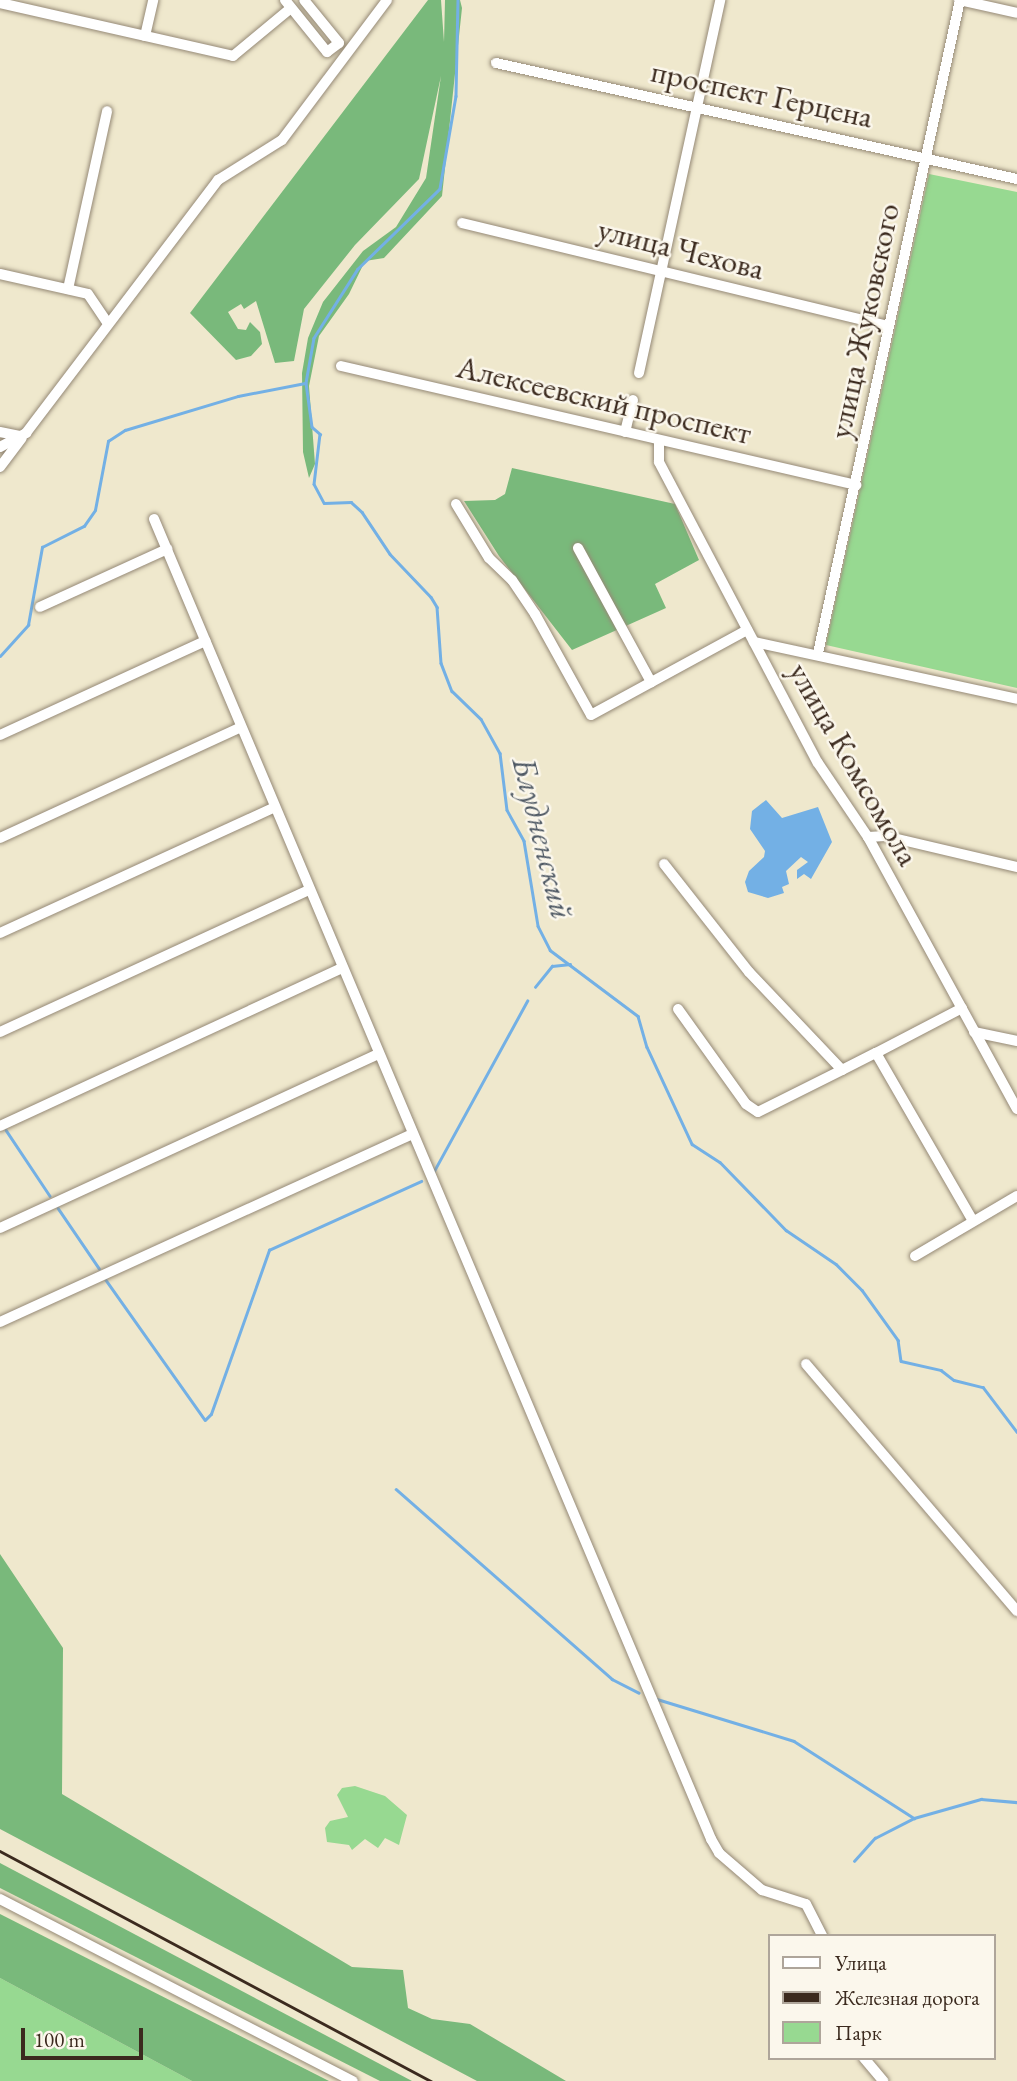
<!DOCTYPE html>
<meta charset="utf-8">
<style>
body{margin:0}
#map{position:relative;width:1017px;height:2081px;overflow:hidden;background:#efe8cd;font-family:"EB Garamond",serif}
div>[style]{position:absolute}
.green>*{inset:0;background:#97d991}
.forest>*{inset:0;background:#79b97b}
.water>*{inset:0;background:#73b0e5}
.stream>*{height:2.5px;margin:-1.25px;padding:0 1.25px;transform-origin:1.25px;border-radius:1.25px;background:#73b0e5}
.roads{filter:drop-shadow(0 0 2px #958976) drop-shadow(0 0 2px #958976)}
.minor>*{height:10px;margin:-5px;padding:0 5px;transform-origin:5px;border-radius:5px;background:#fff}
.rail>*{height:2.5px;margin:-1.25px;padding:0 1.25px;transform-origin:1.25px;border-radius:1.25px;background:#3b2a1e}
span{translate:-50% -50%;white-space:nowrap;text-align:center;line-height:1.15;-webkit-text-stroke:5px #fbf7ec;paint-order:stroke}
.street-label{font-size:32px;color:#3b2a1e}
.water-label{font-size:33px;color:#4f5964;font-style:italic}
.legend{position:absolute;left:768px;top:1934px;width:228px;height:126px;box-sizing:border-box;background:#fbf7ec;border:2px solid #aea59a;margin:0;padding:9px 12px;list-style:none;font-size:21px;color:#3b2a1e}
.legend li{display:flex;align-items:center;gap:14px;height:35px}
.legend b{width:35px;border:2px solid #aea59a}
.scale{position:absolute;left:21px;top:2028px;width:122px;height:32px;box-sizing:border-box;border:4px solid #3b2a1e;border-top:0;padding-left:9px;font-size:21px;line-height:24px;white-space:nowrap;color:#3b2a1e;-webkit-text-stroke:5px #fbf7ec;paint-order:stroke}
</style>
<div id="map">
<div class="green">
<i style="clip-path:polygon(929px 174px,1017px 192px,1017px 688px,826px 645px)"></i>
<i style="clip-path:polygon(355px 1786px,385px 1796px,407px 1815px,399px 1845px,385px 1838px,378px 1848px,365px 1839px,352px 1850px,349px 1845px,327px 1842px,325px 1828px,330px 1821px,348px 1817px,337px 1795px,342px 1788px)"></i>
<i style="clip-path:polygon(0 1978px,192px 2081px,0 2081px)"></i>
</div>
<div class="forest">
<i style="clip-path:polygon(428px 0,441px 0,444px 42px,445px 0,460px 0,462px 8px,442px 196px,384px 258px,365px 261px,349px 294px,319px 336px,309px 386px,315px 464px,309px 478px,303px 452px,302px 373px,308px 338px,323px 302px,363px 251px,396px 227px,426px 178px,441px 76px,419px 179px,355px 245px,304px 309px,294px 361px,275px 363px,256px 301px,244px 309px,241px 304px,228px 312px,238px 329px,246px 330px,250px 322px,260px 332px,262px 344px,251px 356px,236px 360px,190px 313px)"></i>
<i style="clip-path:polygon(512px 468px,675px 504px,699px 560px,655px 584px,666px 608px,572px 650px,499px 556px,464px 501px,495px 500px,505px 494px)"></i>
<i style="clip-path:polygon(0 1554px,63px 1648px,62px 1794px,352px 1967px,403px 1970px,408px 2008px,432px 2019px,470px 2024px,566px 2081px,477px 2081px,0 1829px)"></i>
<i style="clip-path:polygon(0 1863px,412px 2081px,380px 2081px,0 1888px)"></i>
<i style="clip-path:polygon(0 1914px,329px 2081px,192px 2081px,0 1978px)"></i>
</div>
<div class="water">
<i style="clip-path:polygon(766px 800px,782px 818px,818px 807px,832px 842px,811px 879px,804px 874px,797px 879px,797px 870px,808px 862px,801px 857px,786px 871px,789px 884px,782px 887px,784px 893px,768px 898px,748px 892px,745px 882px,749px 871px,764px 857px,765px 851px,750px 829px,752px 811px)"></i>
</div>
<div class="stream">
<i style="left:458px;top:0;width:96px;rotate:91.2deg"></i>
<i style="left:456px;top:96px;width:94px;rotate:99.8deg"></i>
<i style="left:440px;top:189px;width:115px;rotate:135.7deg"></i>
<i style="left:358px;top:269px;width:82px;rotate:122.5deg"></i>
<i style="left:314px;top:338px;width:46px;rotate:100.1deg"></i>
<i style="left:306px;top:383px;width:44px;rotate:82.2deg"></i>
<i style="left:312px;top:427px;width:11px;rotate:41deg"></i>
<i style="left:320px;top:434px;width:50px;rotate:96.8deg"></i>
<i style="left:314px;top:484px;width:21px;rotate:62deg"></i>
<i style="left:324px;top:503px;width:27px;rotate:-2deg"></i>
<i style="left:351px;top:502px;width:15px;rotate:42deg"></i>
<i style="left:362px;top:512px;width:50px;rotate:56.3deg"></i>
<i style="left:390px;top:554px;width:59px;rotate:46.4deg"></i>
<i style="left:431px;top:597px;width:12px;rotate:59deg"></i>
<i style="left:437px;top:607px;width:56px;rotate:85.9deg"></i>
<i style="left:441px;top:663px;width:30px;rotate:69deg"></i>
<i style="left:452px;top:691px;width:40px;rotate:44deg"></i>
<i style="left:481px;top:719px;width:39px;rotate:61deg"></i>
<i style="left:500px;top:753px;width:57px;rotate:83deg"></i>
<i style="left:507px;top:810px;width:35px;rotate:61deg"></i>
<i style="left:524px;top:841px;width:86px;rotate:80.6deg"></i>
<i style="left:538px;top:926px;width:27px;rotate:63deg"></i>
<i style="left:550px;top:950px;width:110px;rotate:36.9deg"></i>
<i style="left:638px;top:1016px;width:32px;rotate:74deg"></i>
<i style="left:647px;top:1047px;width:107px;rotate:65.1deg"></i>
<i style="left:692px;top:1144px;width:33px;rotate:33deg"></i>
<i style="left:720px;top:1162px;width:95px;rotate:45.9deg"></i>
<i style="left:786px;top:1230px;width:60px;rotate:34.2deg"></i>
<i style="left:836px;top:1264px;width:37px;rotate:45deg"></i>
<i style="left:862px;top:1290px;width:62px;rotate:54.2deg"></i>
<i style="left:898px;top:1340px;width:21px;rotate:82deg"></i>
<i style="left:901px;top:1361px;width:41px;rotate:12.7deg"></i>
<i style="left:941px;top:1370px;width:16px;rotate:38deg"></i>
<i style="left:954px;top:1380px;width:30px;rotate:14deg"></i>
<i style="left:983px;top:1387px;width:56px;rotate:52.9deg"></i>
<i style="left:0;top:656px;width:42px;rotate:-47.9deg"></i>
<i style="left:28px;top:625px;width:79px;rotate:-79.8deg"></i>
<i style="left:42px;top:547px;width:47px;rotate:-26.6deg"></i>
<i style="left:84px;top:526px;width:19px;rotate:-55deg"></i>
<i style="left:95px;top:510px;width:70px;rotate:-79.3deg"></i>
<i style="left:108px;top:441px;width:20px;rotate:-33deg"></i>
<i style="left:125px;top:430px;width:118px;rotate:-16.7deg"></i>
<i style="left:238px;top:396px;width:68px;rotate:-11deg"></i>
<i style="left:535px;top:987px;width:27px;rotate:-51deg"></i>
<i style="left:552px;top:966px;width:18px;rotate:-6deg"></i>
<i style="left:6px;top:1130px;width:79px;rotate:56.3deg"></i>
<i style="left:434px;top:1171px;width:194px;rotate:-61.3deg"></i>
<i style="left:58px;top:1208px;width:73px;rotate:55.7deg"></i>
<i style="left:106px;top:1280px;width:171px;rotate:54.7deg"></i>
<i style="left:205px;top:1420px;width:8px;rotate:-45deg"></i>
<i style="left:211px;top:1414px;width:174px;rotate:-70.5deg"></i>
<i style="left:269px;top:1250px;width:167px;rotate:-24.4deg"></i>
<i style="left:396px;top:1489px;width:288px;rotate:41.3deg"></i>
<i style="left:612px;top:1679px;width:30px;rotate:27deg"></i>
<i style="left:657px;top:1699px;width:143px;rotate:17deg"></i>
<i style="left:794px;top:1741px;width:143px;rotate:32.7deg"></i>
<i style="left:914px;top:1818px;width:70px;rotate:-15.8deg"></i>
<i style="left:981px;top:1799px;width:36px;rotate:5deg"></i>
<i style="left:854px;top:1861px;width:31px;rotate:-48deg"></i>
<i style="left:875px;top:1838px;width:42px;rotate:-27.2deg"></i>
</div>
<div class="roads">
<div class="minor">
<i style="left:285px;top:0;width:67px;rotate:51.1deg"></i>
<i style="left:327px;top:52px;width:15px;rotate:-37deg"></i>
<i style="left:339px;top:43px;width:55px;rotate:-129.1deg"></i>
<i style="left:959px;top:0;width:59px;rotate:12.6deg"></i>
<i style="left:0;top:3px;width:239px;rotate:12.8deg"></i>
<i style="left:233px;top:56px;width:75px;rotate:-39.6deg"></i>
<i style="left:145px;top:36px;width:37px;rotate:-77deg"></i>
<i style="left:496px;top:63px;width:534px;rotate:12.55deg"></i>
<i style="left:462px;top:223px;width:438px;rotate:13.6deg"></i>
<i style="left:0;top:274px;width:90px;rotate:12.8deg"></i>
<i style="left:88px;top:294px;width:36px;rotate:56deg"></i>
<i style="left:68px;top:289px;width:182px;rotate:-77.6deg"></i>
<i style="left:341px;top:366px;width:529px;rotate:13.01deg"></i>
<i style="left:639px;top:373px;width:382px;rotate:-77.7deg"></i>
<i style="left:0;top:432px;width:20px;rotate:11deg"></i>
<i style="left:625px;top:432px;width:33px;rotate:-76deg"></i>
<i style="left:659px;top:441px;width:21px;rotate:90deg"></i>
<i style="left:659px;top:462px;width:340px;rotate:62.2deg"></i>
<i style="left:818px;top:763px;width:89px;rotate:56deg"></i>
<i style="left:868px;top:837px;width:310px;rotate:61.3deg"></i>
<i style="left:0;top:447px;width:30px;rotate:-28deg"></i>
<i style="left:26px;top:433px;width:318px;rotate:-52.8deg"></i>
<i style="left:218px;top:180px;width:75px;rotate:-32deg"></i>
<i style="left:282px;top:140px;width:175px;rotate:-53.1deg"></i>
<i style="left:0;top:467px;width:36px;rotate:-53deg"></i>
<i style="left:456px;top:504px;width:63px;rotate:58.6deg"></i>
<i style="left:489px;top:558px;width:32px;rotate:44deg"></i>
<i style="left:512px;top:580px;width:41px;rotate:55.9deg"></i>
<i style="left:535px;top:614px;width:115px;rotate:61deg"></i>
<i style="left:591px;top:715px;width:178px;rotate:-28.6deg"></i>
<i style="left:154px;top:519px;width:1433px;rotate:67.12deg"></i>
<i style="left:711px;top:1839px;width:16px;rotate:60deg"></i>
<i style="left:719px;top:1853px;width:57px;rotate:40.7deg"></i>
<i style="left:762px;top:1890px;width:46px;rotate:17.7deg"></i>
<i style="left:806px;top:1904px;width:36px;rotate:63deg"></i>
<i style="left:578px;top:548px;width:153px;rotate:61.4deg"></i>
<i style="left:40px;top:607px;width:140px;rotate:-24.5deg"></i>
<i style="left:754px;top:642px;width:269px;rotate:12.2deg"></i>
<i style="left:818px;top:653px;width:668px;rotate:-77.73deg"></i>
<i style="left:0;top:735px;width:226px;rotate:-24.6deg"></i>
<i style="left:868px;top:837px;width:17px;rotate:-3deg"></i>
<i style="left:885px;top:836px;width:136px;rotate:13.2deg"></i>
<i style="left:0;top:838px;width:265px;rotate:-24.7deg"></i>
<i style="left:664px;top:864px;width:137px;rotate:51.8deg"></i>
<i style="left:749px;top:972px;width:135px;rotate:46.5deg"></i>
<i style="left:842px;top:1070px;width:38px;rotate:-27deg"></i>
<i style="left:876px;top:1053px;width:194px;rotate:60deg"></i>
<i style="left:0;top:933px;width:302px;rotate:-24.6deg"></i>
<i style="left:678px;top:1009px;width:117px;rotate:54.4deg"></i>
<i style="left:746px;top:1104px;width:14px;rotate:34deg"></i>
<i style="left:758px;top:1112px;width:94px;rotate:-26.6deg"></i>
<i style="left:0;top:1032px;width:340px;rotate:-24.7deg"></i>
<i style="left:974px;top:1032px;width:44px;rotate:11.8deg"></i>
<i style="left:876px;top:1053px;width:97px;rotate:-27.6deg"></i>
<i style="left:0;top:1126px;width:377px;rotate:-24.8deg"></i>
<i style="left:0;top:1228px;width:416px;rotate:-24.7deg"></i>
<i style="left:915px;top:1256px;width:118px;rotate:-30.5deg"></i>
<i style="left:0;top:1322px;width:453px;rotate:-24.5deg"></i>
<i style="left:806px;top:1364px;width:325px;rotate:49.5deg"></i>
<i style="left:0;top:1899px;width:397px;rotate:27.3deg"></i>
<i style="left:864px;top:2058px;width:30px;rotate:50deg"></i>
</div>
</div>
<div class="rail">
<i style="left:0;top:1851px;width:489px;rotate:28.1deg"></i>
</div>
<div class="street-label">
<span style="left:762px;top:94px;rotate:12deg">проспект Герцена</span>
<span style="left:681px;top:249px;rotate:14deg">улица Чехова</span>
<span style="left:864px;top:321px;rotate:-78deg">улица Жуковского</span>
<span style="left:604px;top:400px;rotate:13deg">Алексеевский проспект</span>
<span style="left:854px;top:764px;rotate:60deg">улица Комсомола</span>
</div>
<div class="water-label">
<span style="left:543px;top:838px;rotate:76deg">Блудненский</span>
</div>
<ul class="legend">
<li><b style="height:9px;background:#fff"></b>Улица</li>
<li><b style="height:9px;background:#3b2a1e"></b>Железная дорога</li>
<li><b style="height:19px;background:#97d991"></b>Парк</li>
</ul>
<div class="scale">100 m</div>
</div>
